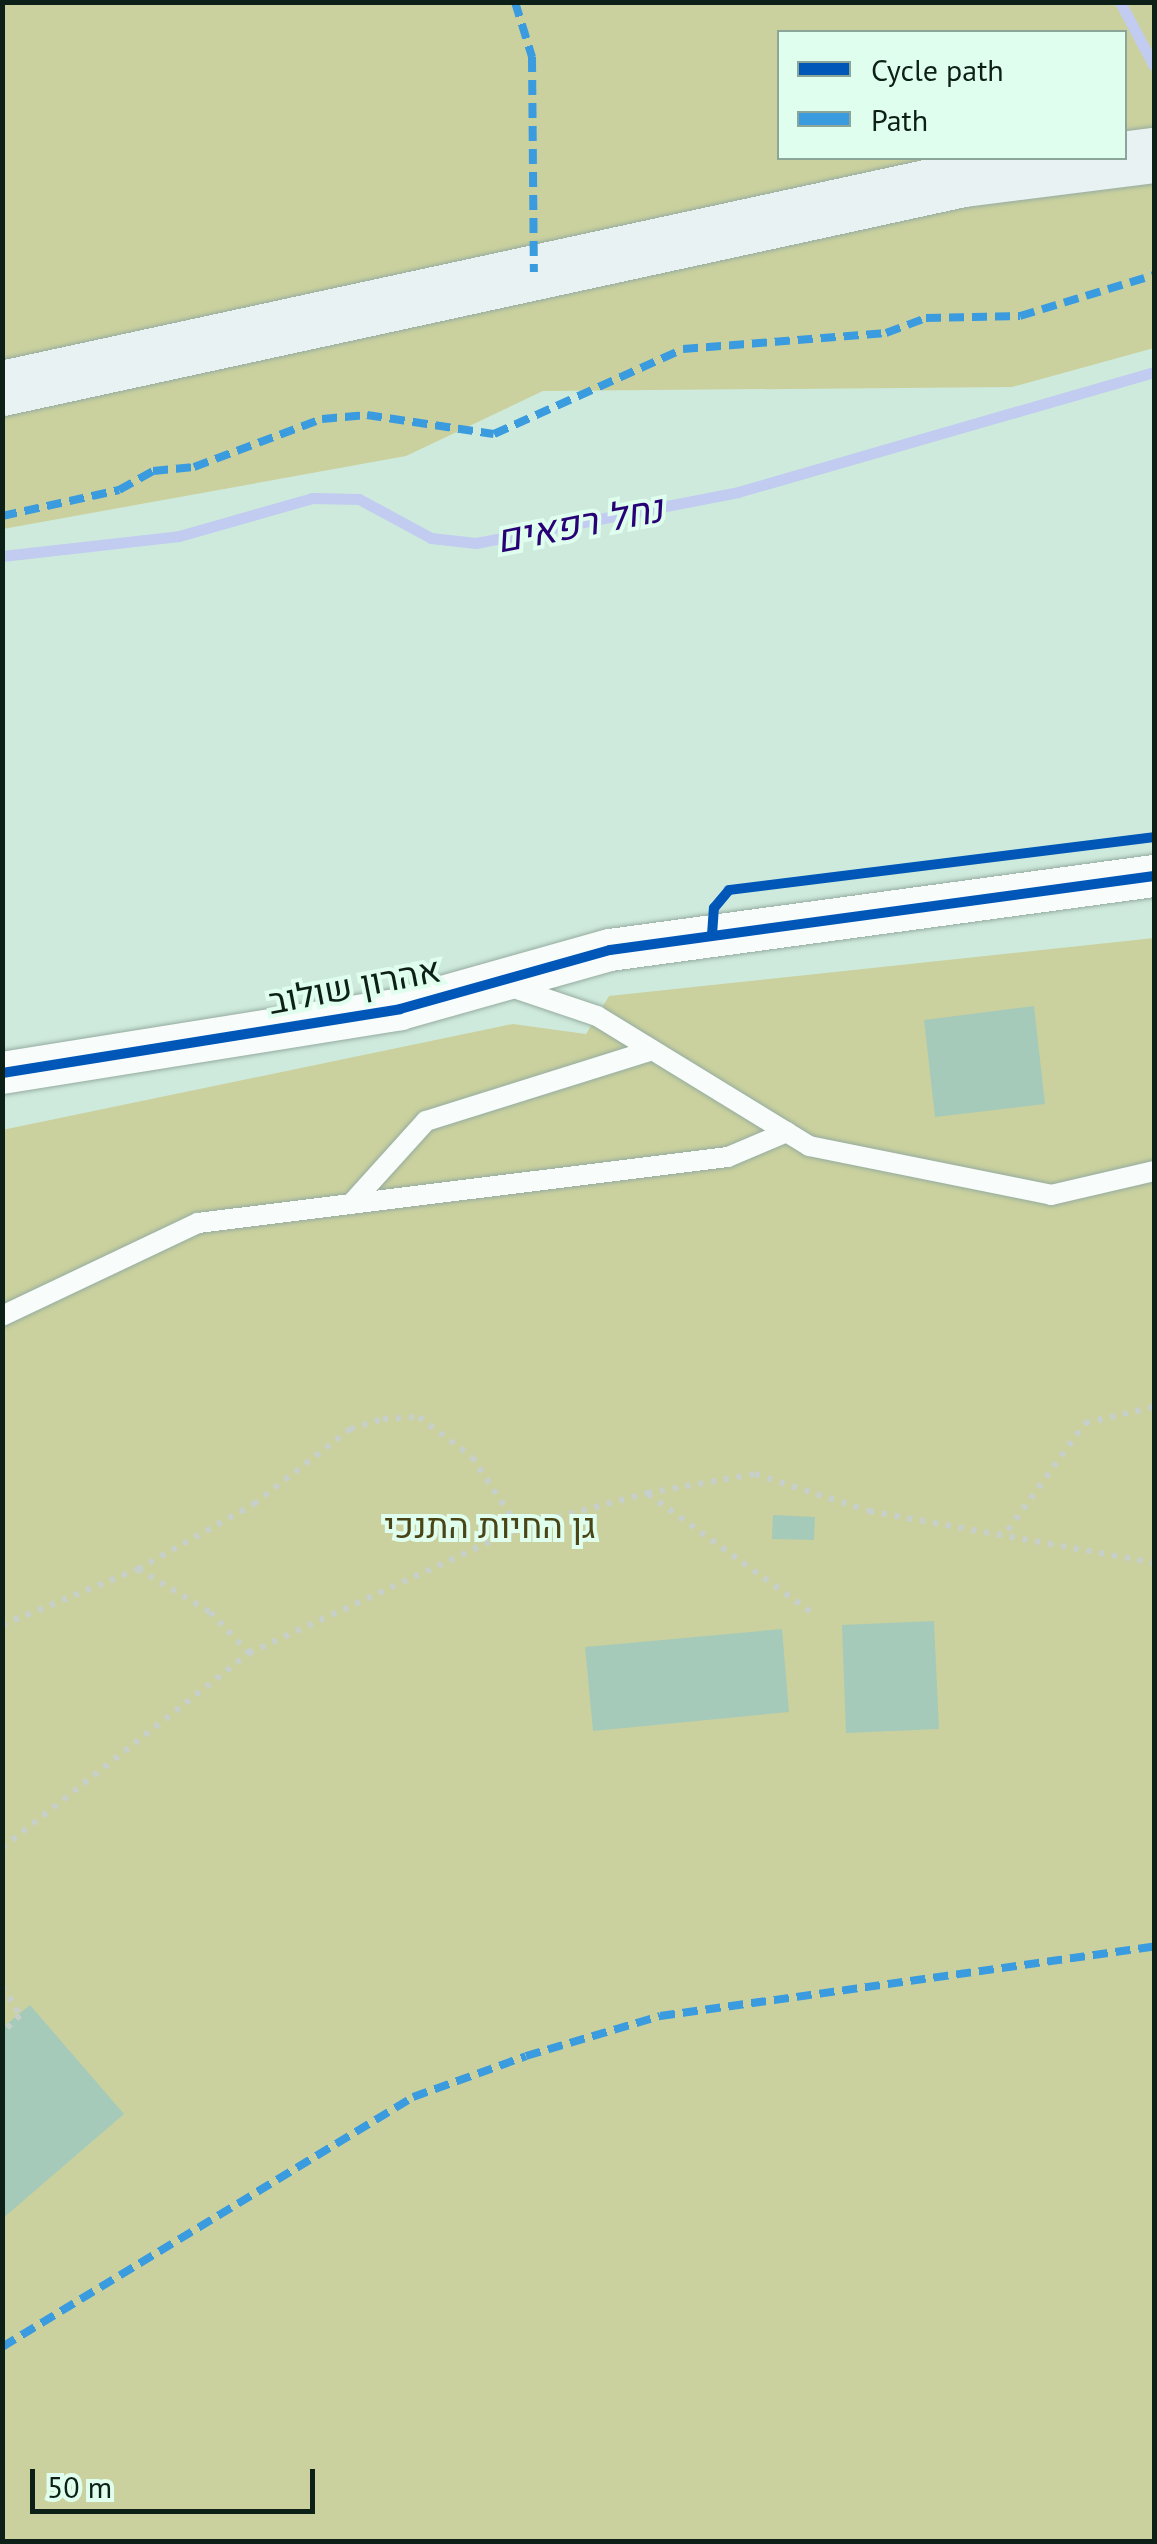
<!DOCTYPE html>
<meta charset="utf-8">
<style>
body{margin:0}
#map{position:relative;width:1157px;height:2544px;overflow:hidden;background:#ceeadc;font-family:"PT Sans",Heebo,sans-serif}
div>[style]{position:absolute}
.green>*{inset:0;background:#cad19e}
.stream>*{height:11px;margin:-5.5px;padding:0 5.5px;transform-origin:5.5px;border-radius:5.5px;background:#c1ccf0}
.building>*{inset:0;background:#a5cab9}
.path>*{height:6px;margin-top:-3px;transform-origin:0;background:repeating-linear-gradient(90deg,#c7cfcb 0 5px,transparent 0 13px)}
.roads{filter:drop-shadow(0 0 2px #95aba0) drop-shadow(0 0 2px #95aba0)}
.lane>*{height:20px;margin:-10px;padding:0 10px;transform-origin:10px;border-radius:10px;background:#f8fcfa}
.street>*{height:42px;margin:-21px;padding:0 21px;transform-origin:21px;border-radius:21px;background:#f8fcfa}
.primary>*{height:55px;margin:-27.5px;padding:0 27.5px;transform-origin:27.5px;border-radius:27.5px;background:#e9f2f3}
.quiet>*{height:8px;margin-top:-4px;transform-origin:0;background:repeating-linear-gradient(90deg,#3a9bdf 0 15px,transparent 0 23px)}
.cycleway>*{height:10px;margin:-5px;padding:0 5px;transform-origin:5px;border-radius:5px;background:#0057b8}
span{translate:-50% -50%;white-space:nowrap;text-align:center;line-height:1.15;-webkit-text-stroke:8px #dffeee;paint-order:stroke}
.street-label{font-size:35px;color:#0c2017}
.park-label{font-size:35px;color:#4a4516}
.water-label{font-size:38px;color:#270175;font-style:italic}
.frame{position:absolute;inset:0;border:5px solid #0c2017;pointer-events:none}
.legend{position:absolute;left:777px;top:30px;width:350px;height:130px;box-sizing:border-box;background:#dffeee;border:2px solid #8ba598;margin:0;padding:12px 18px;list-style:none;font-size:30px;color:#0c2017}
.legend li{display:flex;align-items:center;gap:20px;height:50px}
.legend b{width:50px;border:2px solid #8ba598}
.scale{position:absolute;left:30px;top:2469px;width:285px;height:45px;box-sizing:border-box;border:5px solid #0c2017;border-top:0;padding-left:12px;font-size:30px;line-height:35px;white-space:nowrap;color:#0c2017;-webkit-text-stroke:8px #dffeee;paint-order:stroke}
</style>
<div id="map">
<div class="green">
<i style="clip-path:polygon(evenodd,3px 3px,1154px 3px,1154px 348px,1012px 387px,543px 391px,406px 456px,3px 529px,3px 3px,780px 32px,1124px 32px,1124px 158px,780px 158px,780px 32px)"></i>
<i style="clip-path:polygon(1154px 938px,1154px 2541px,3px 2541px,2px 1130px,513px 1024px,586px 1034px,609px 996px)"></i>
</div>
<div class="stream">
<i style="left:1120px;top:2px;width:72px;rotate:62deg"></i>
<i style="left:2px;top:556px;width:178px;rotate:-6.4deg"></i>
<i style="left:179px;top:536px;width:138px;rotate:-15.9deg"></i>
<i style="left:312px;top:498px;width:47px;rotate:1.2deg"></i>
<i style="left:359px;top:499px;width:82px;rotate:28.4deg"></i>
<i style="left:431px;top:538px;width:45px;rotate:6.3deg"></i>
<i style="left:476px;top:543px;width:267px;rotate:-11deg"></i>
<i style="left:738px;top:492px;width:433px;rotate:-16.1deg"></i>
</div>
<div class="building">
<i style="clip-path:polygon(1034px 1006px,1045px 1104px,935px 1117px,924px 1020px)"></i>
<i style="clip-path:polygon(773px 1515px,815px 1517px,814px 1540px,772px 1539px)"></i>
<i style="clip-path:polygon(934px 1621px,939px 1729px,846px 1733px,842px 1625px)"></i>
<i style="clip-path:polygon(782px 1629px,789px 1712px,593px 1731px,585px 1647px)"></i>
<i style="clip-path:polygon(30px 2005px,124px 2114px,2px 2219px,2px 2028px)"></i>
</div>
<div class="path">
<i style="left:648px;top:1494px;width:206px;rotate:35.9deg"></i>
<i style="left:1008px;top:1530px;width:132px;rotate:-54.3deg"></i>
<i style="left:1085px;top:1423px;width:71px;rotate:-13.1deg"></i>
<i style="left:138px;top:1569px;width:84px;rotate:30.8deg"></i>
<i style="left:210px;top:1612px;width:57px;rotate:46.4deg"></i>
<i style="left:2px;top:1625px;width:147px;rotate:-22.4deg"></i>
<i style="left:138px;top:1569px;width:133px;rotate:-29.3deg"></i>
<i style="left:254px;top:1504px;width:122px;rotate:-38deg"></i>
<i style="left:350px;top:1429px;width:34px;rotate:-17deg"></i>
<i style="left:383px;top:1419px;width:36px;rotate:-3deg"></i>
<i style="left:419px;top:1417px;width:66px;rotate:37deg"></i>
<i style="left:472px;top:1457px;width:85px;rotate:56.5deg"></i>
<i style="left:2px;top:1848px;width:315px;rotate:-38.3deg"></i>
<i style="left:249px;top:1653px;width:298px;rotate:-24.8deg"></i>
<i style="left:519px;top:1528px;width:133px;rotate:-15.3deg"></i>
<i style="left:647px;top:1493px;width:110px;rotate:-10deg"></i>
<i style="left:755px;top:1474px;width:120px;rotate:18deg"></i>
<i style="left:869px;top:1511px;width:290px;rotate:10.3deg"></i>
<i style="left:2px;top:1986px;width:34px;rotate:58deg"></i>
<i style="left:20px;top:2015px;width:25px;rotate:135deg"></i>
</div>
<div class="roads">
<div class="lane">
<i style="left:508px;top:986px;width:94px;rotate:18.6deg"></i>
<i style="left:597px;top:1016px;width:249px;rotate:31.5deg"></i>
<i style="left:809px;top:1146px;width:247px;rotate:11.4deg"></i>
<i style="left:1051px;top:1195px;width:106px;rotate:-13.1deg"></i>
<i style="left:351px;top:1204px;width:112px;rotate:-47.9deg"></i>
<i style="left:426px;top:1121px;width:237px;rotate:-17.4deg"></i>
<i style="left:2px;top:1316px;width:217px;rotate:-25.4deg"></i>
<i style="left:198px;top:1223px;width:534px;rotate:-7.1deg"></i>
<i style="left:728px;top:1157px;width:64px;rotate:-23deg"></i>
</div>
<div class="street">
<i style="left:2px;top:1073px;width:403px;rotate:-9.1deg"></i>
<i style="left:400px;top:1009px;width:218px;rotate:-15.7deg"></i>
<i style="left:610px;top:950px;width:549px;rotate:-7.75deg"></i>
</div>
<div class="primary">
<i style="left:2px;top:388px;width:983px;rotate:-12.27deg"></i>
<i style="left:963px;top:179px;width:193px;rotate:-7.2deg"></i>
</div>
</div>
<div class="quiet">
<i style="left:515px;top:2px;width:58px;rotate:72.8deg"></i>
<i style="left:532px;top:57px;width:215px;rotate:89.5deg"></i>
<i style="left:2px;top:516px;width:120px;rotate:-12.5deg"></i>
<i style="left:119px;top:490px;width:39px;rotate:-29deg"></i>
<i style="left:153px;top:471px;width:41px;rotate:-5.6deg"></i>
<i style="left:194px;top:467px;width:137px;rotate:-20.6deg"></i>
<i style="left:322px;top:419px;width:45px;rotate:-5.1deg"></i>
<i style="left:367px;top:415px;width:128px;rotate:8.5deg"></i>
<i style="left:494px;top:434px;width:207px;rotate:-24.2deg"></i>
<i style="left:683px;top:349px;width:204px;rotate:-4.5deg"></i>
<i style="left:886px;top:333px;width:43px;rotate:-20.6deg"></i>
<i style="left:926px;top:318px;width:94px;rotate:-1.2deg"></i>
<i style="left:1020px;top:316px;width:140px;rotate:-17deg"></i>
<i style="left:2px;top:2347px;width:481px;rotate:-31.3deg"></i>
<i style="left:413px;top:2097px;width:120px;rotate:-19.9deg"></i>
<i style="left:526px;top:2056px;width:140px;rotate:-16.6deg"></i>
<i style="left:660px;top:2016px;width:499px;rotate:-8deg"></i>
</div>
<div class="cycleway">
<i style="left:712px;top:935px;width:27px;rotate:-86deg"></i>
<i style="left:714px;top:908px;width:23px;rotate:-50deg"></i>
<i style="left:729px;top:890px;width:428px;rotate:-7.1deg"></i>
<i style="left:2px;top:1073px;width:403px;rotate:-9.1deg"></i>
<i style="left:400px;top:1009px;width:218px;rotate:-15.7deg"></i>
<i style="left:610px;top:950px;width:549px;rotate:-7.75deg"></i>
</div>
<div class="street-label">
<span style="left:354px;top:985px;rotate:-11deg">אהרון שולוב</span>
</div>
<div class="park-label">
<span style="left:490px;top:1525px">גן החיות התנכי</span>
</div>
<div class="water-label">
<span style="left:579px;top:523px;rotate:-11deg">נחל רפאים</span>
</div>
<div class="frame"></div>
<ul class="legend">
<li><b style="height:12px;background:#0057b8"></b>Cycle path</li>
<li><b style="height:12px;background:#3a9bdf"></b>Path</li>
</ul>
<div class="scale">50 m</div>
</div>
